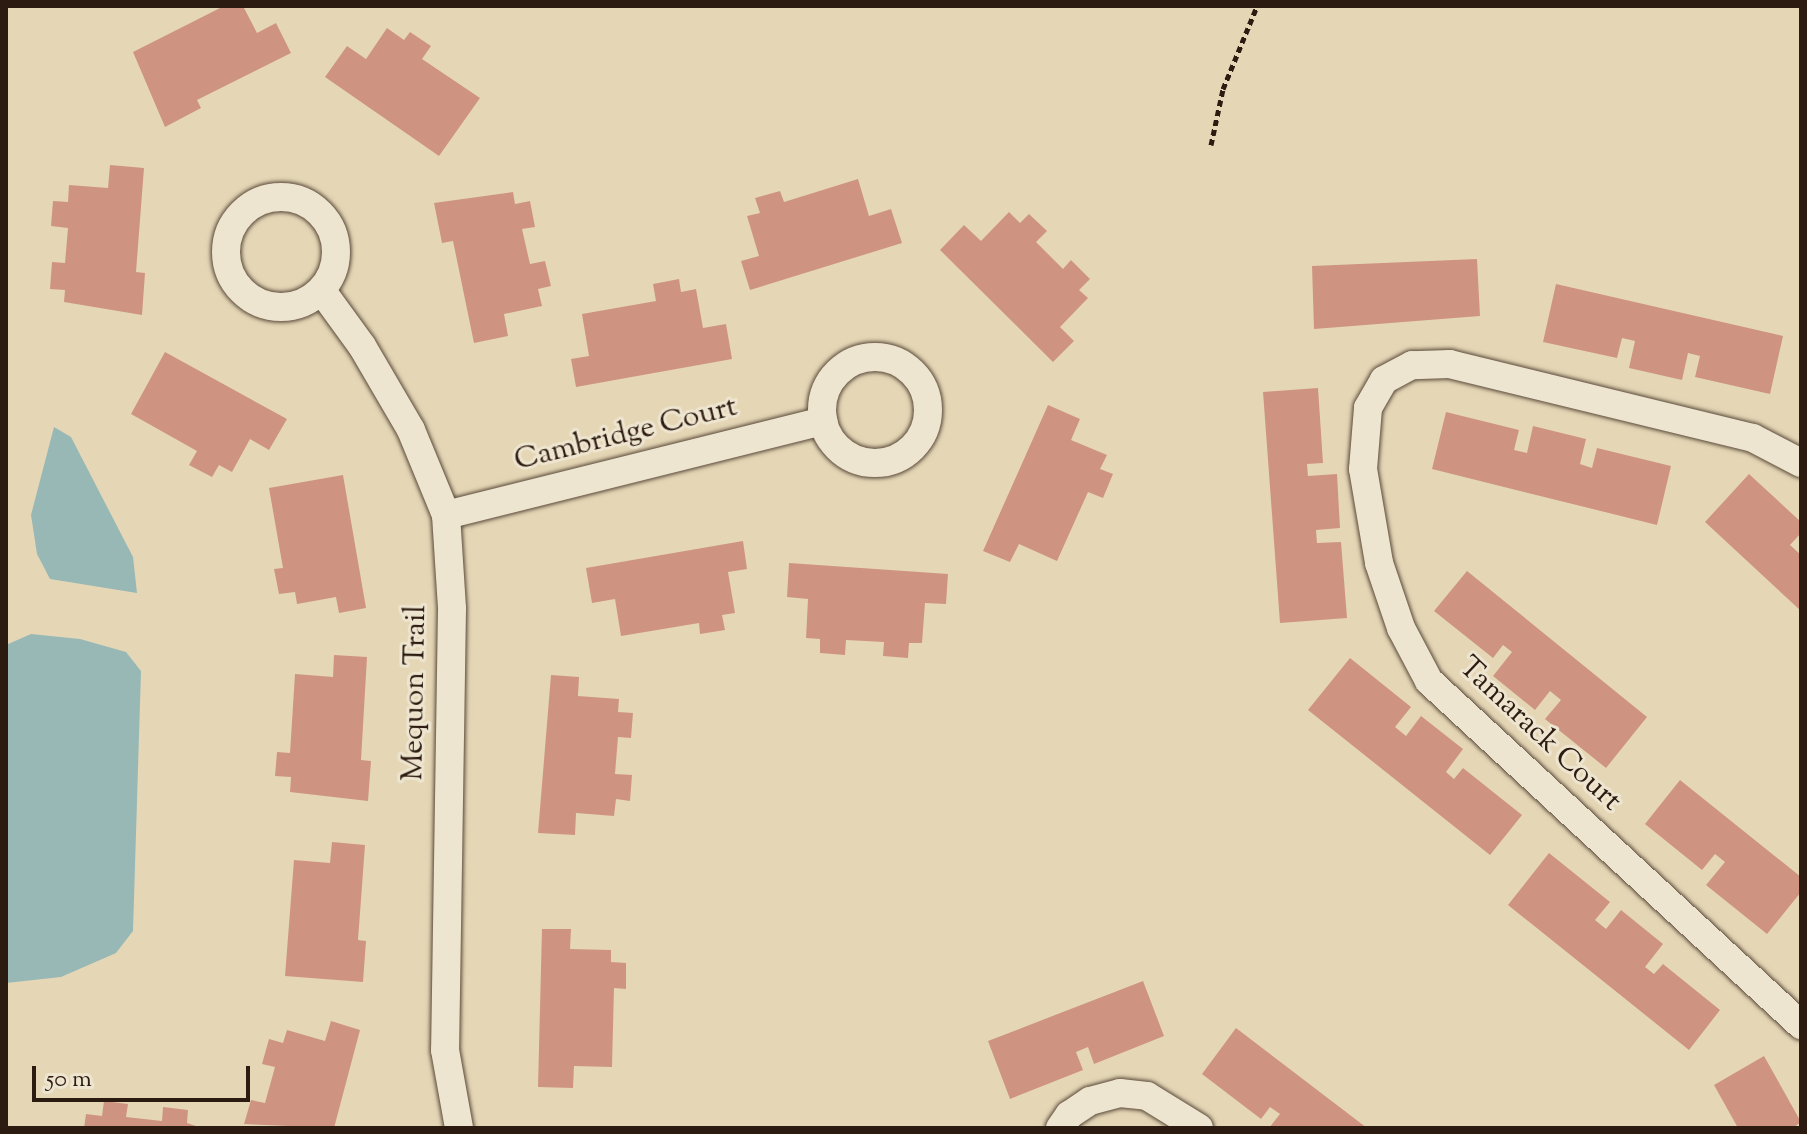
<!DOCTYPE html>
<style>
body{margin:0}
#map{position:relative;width:1807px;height:1134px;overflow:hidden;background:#e5d7b6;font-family:"Sorts Mill Goudy",serif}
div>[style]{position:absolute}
.water>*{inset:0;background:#98b8b6}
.building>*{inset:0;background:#cf9481}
.path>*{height:5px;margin-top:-2.5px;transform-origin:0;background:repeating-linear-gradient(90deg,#2c1b10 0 6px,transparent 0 10px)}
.roads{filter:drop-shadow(0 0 2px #5a4a3a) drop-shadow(0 0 2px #5a4a3a)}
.minor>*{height:28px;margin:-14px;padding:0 14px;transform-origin:14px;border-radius:14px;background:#eee5d0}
.minor>.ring{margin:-14px;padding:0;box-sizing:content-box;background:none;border:28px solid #eee5d0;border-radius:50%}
span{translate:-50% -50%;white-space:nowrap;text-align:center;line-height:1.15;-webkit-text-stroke:6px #eee5d0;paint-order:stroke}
.street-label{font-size:30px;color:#2c1b10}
.frame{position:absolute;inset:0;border:8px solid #2c1b10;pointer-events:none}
.scale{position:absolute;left:32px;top:1066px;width:218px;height:36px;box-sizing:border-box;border:4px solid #2c1b10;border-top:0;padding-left:10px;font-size:24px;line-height:28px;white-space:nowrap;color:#2c1b10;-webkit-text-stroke:6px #eee5d0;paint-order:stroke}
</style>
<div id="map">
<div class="water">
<i style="clip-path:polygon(54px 427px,71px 437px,133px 557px,137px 593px,50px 579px,37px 554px,31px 515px)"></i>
<i style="clip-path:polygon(31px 634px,80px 639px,126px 652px,141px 671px,133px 931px,116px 953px,61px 977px,6px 983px,6px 645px)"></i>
</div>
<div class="building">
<i style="clip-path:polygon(224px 6px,243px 6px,257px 33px,276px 23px,291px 53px,197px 100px,201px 108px,165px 127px,133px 52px)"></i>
<i style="clip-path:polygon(387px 28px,404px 40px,410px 32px,431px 46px,422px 59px,480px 98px,439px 156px,325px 77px,347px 46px,366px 59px)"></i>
<i style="clip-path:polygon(110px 165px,144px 168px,136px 272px,145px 273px,142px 315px,64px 302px,65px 290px,50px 289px,52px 262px,65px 263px,68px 228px,51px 226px,53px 201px,68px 202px,69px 185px,108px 188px)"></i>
<i style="clip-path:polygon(858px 179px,869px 216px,891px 209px,902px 243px,750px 290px,741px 261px,759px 256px,747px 216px,760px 213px,755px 198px,780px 191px,784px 202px)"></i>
<i style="clip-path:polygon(513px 192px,515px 204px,530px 201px,535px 227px,522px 229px,530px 264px,545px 261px,551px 286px,538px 289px,542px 306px,504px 314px,508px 336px,474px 343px,453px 241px,442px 243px,434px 203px)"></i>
<i style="clip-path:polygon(1009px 212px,1020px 223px,1029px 214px,1047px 231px,1036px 242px,1063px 269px,1071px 260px,1090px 279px,1079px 290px,1088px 298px,1060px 327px,1074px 341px,1053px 362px,940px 250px,964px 225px,981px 241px)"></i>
<i style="clip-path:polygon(1477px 259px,1480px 316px,1314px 329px,1312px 266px)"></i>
<i style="clip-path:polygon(679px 279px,681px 292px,696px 289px,703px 328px,726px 324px,732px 359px,576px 387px,571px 359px,589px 356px,582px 314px,656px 301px,653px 284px)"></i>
<i style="clip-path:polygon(1556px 284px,1783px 336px,1770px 394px,1695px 377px,1700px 356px,1688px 353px,1682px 380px,1629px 368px,1635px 341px,1622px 338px,1617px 358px,1543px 342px)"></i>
<i style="clip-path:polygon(165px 352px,287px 419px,269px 450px,250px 439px,232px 472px,219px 465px,212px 477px,189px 465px,197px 451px,131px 414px)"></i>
<i style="clip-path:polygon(1318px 388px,1323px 463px,1307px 464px,1308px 476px,1337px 474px,1340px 528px,1316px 530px,1317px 543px,1341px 542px,1347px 618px,1280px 623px,1263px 392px)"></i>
<i style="clip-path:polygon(1048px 405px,1080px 419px,1071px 440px,1107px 455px,1100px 469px,1113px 474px,1103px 498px,1088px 492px,1057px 561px,1019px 544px,1010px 562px,983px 551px)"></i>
<i style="clip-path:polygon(1446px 412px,1519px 430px,1514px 450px,1527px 453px,1533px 426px,1586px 439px,1580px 464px,1592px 468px,1597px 448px,1671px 466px,1657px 525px,1432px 469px)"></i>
<i style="clip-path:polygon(1749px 474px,1801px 522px,1801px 533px,1790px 545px,1801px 555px,1801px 611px,1705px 522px)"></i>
<i style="clip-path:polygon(343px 475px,366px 608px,339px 613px,336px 597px,297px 604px,295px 592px,279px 594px,274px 569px,283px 568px,269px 488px)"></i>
<i style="clip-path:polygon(743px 541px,747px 569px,728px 572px,735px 613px,722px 615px,725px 630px,700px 634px,699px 623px,621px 636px,615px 599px,592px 603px,586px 568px)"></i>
<i style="clip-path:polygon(789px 563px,948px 574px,946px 604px,925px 603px,922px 643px,909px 643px,908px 658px,883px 656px,884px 642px,846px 640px,845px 655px,820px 653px,820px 639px,806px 638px,808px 599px,787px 597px)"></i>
<i style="clip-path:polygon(1467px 571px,1647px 717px,1606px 768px,1545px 719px,1561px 700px,1550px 691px,1535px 710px,1493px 676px,1512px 652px,1503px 645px,1493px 658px,1434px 611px)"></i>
<i style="clip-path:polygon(334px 655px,367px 657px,361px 760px,371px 761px,368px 801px,290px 792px,291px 777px,275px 776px,277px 752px,290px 753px,295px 674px,333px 677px)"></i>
<i style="clip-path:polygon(1350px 658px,1411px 707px,1395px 727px,1406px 736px,1421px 716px,1463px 749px,1446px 772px,1454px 779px,1463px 768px,1522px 815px,1490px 855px,1308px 710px)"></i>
<i style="clip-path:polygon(551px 675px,579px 677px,578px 696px,619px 699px,618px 712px,633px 713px,631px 738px,618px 737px,615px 774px,632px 775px,630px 801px,616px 799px,614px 816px,576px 813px,575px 835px,538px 833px)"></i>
<i style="clip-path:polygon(1680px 780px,1801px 877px,1801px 892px,1767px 934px,1706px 885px,1725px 862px,1715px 854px,1702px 870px,1645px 824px)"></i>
<i style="clip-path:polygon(332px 842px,365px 845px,358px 940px,366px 941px,363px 982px,285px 976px,294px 860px,330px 863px)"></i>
<i style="clip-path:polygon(1549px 853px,1610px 902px,1595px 920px,1606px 929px,1621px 910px,1663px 944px,1645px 967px,1654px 974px,1663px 964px,1720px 1010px,1689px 1050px,1508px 905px)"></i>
<i style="clip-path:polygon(542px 929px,571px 929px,570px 949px,611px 950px,611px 962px,626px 963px,626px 989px,614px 988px,612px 1067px,574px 1066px,573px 1088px,538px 1087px)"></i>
<i style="clip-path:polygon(1143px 981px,1164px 1036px,1094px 1064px,1088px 1047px,1076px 1052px,1083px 1070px,1010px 1099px,988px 1041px)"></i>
<i style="clip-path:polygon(331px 1021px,360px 1030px,334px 1128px,244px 1124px,251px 1100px,265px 1103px,275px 1067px,262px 1064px,269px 1039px,283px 1043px,287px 1030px,325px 1041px)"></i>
<i style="clip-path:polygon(1236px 1028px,1367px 1128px,1269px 1128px,1280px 1114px,1270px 1107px,1261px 1119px,1202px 1074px)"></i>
<i style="clip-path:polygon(1764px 1056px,1801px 1122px,1793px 1128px,1738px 1128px,1714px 1085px)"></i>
<i style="clip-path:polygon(104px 1101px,128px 1104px,126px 1117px,162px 1121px,163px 1107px,188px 1110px,187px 1123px,202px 1128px,84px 1128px,86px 1114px,102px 1116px)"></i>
</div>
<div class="path">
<i style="left:1211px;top:145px;width:57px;rotate:-77.9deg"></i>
<i style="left:1223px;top:89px;width:90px;rotate:-67.7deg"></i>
</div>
<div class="roads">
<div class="minor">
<i class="ring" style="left:226px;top:197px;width:82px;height:82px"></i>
<i style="left:322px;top:291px;width:68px;rotate:54deg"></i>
<i style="left:362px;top:346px;width:97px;rotate:59.7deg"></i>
<i style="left:411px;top:430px;width:92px;rotate:67.6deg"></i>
<i style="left:446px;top:515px;width:94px;rotate:86.3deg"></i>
<i style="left:452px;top:609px;width:441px;rotate:90.9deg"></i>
<i style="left:445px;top:1050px;width:79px;rotate:79.8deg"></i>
<i class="ring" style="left:822px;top:357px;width:78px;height:78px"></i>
<i style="left:1801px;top:463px;width:54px;rotate:-152.5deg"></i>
<i style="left:1753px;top:438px;width:312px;rotate:-166.3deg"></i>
<i style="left:1450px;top:364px;width:38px;rotate:178deg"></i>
<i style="left:1412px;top:365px;width:32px;rotate:152deg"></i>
<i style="left:1384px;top:380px;width:32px;rotate:120deg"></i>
<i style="left:1368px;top:408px;width:61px;rotate:94.7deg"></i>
<i style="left:1363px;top:469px;width:95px;rotate:80.3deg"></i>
<i style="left:1379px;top:563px;width:69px;rotate:71.3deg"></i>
<i style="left:1401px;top:628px;width:60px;rotate:62.2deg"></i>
<i style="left:1429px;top:681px;width:507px;rotate:42.76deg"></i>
<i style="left:446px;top:515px;width:389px;rotate:-14deg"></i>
<i style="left:1060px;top:1128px;width:16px;rotate:-55deg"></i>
<i style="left:1069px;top:1115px;width:25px;rotate:-34deg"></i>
<i style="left:1090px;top:1101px;width:31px;rotate:-15deg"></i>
<i style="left:1120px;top:1093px;width:27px;rotate:6deg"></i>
<i style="left:1147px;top:1096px;width:61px;rotate:31.6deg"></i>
</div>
</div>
<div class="street-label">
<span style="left:626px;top:435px;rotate:-14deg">Cambridge Court</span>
<span style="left:416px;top:693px;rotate:-89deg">Mequon Trail</span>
<span style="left:1539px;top:735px;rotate:43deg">Tamarack Court</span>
</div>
<div class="frame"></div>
<div class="scale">50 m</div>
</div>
